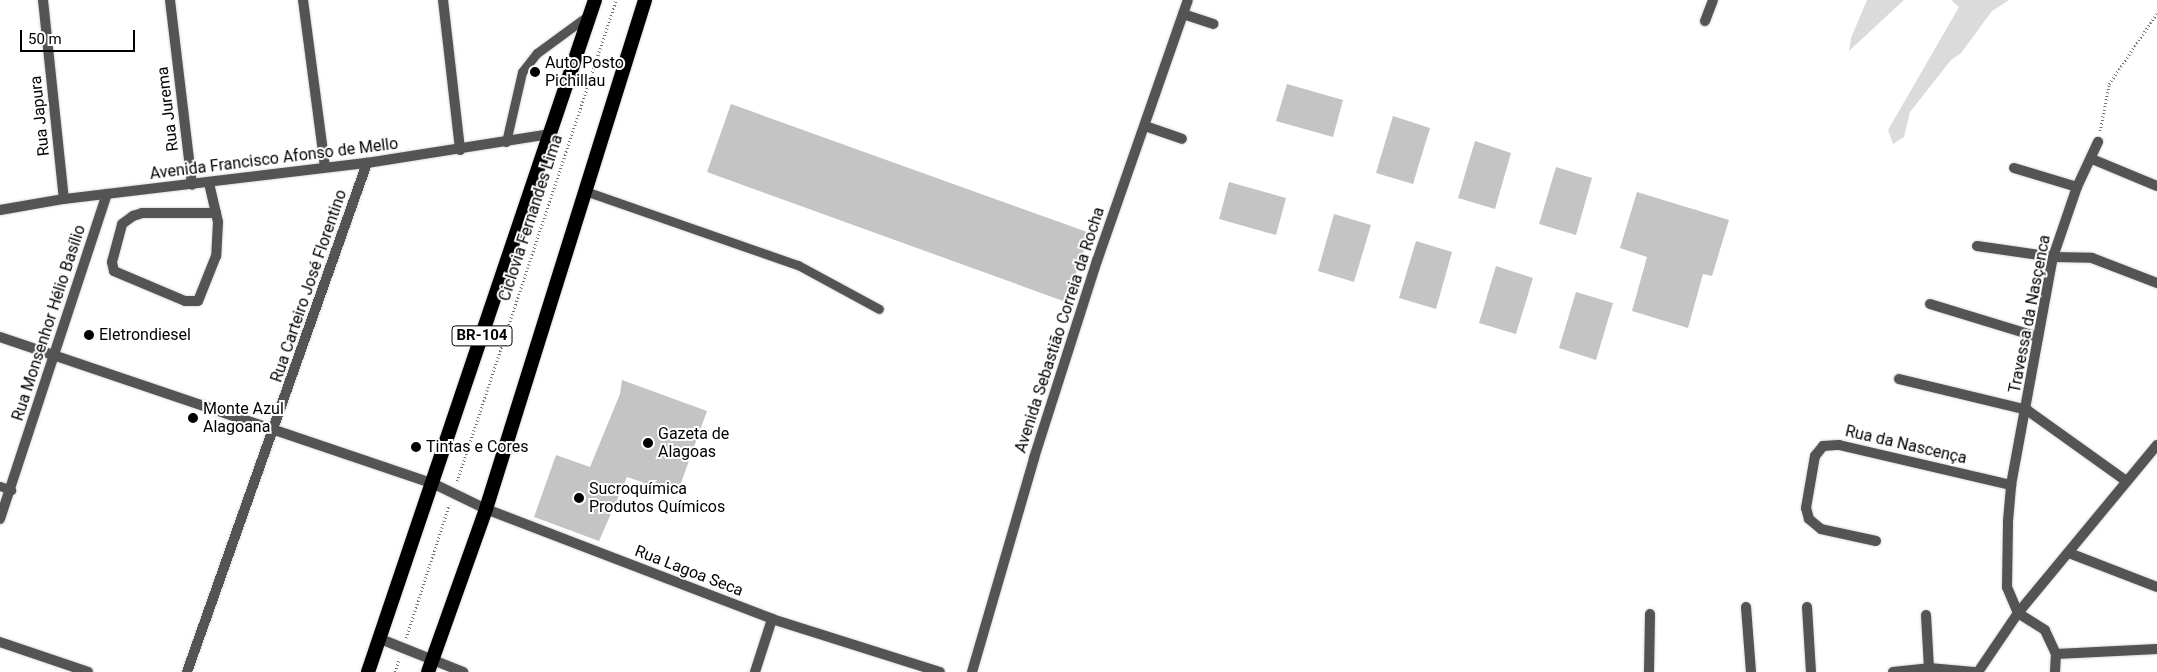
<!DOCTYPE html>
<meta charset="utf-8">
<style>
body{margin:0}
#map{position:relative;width:2157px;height:672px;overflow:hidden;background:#fff;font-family:Roboto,sans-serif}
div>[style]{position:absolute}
.green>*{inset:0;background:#dbdbdb}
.building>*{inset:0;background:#c4c4c4}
.path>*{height:2.5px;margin-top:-1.25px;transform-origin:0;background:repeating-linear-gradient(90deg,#767676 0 1px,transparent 0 3.5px)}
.roads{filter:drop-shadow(0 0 1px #dbdbdb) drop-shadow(0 0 1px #dbdbdb)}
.service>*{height:9px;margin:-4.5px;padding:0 4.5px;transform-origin:4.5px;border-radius:4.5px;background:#545454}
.minor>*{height:10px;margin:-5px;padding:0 5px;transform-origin:5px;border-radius:5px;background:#545454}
.tertiary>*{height:10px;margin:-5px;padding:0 5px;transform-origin:5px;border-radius:5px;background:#545454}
.trunk>*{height:14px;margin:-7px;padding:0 7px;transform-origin:7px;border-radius:7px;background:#000}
.dots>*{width:14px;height:14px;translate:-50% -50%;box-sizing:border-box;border:2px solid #fff;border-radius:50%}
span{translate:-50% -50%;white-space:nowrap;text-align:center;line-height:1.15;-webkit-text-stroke:4px #fff;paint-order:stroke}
.shield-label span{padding:1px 4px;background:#fff;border:1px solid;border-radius:4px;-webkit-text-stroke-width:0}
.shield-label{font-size:15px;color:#000;font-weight:700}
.poi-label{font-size:16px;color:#000}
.left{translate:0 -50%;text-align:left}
.street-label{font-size:16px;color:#000}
.scale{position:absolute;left:20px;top:30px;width:115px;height:22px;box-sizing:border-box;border:2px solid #000;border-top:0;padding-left:6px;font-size:15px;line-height:18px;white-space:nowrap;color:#000;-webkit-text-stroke:4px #fff;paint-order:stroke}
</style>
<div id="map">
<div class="green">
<i style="clip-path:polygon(1867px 0,1904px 0,1849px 51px,1851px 38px)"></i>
<i style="clip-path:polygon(1951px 0,2009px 0,1992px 11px,1961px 53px,1951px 60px,1910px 112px,1904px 137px,1893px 144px,1888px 130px,1959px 7px)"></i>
</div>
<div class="building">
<i style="clip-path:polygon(1287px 84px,1343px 100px,1333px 137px,1276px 121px)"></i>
<i style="clip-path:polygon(731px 104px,1090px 233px,1066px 302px,707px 172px)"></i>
<i style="clip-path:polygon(1393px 116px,1430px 128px,1413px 184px,1376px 173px)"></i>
<i style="clip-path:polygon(1475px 141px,1511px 153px,1495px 209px,1458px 198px)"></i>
<i style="clip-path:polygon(1556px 167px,1592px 178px,1576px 235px,1539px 224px)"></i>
<i style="clip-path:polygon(1229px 182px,1286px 198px,1276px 235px,1219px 219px)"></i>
<i style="clip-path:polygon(1637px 192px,1729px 220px,1712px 276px,1703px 274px,1688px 328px,1632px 311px,1647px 257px,1620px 248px)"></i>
<i style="clip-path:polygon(1334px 214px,1371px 225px,1354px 282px,1318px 271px)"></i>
<i style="clip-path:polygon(1416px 241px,1452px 252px,1436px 309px,1399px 298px)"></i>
<i style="clip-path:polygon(1496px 266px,1533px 278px,1516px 334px,1479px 323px)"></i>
<i style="clip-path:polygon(1576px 292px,1613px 303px,1596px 360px,1559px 348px)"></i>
<i style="clip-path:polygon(622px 380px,707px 411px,677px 494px,627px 477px,599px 541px,534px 517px,556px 455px,590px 467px,620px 394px)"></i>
</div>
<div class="path">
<i style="left:2100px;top:131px;width:48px;rotate:-79.2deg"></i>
<i style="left:2109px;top:84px;width:86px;rotate:-55.9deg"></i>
<i style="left:457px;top:481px;width:507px;rotate:-71.71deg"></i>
<i style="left:406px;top:638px;width:140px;rotate:-72.1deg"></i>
<i style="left:395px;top:672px;width:14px;rotate:-73deg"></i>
</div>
<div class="roads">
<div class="service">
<i style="left:506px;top:142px;width:72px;rotate:-77.1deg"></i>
<i style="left:522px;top:72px;width:24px;rotate:-52deg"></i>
<i style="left:537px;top:53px;width:64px;rotate:-36.2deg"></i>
<i style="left:585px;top:191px;width:225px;rotate:19.2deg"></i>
<i style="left:798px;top:265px;width:92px;rotate:28.5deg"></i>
<i style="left:0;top:486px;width:12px;rotate:20deg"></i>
</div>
<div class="minor">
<i style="left:43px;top:0;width:200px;rotate:84deg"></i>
<i style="left:170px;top:0;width:186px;rotate:83.2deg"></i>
<i style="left:303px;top:0;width:168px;rotate:82.5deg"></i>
<i style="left:443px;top:0;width:151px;rotate:83.5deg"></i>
<i style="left:1183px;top:14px;width:32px;rotate:18deg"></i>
<i style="left:1705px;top:21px;width:22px;rotate:-69deg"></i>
<i style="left:1145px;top:126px;width:39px;rotate:19deg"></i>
<i style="left:2092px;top:159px;width:70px;rotate:22.6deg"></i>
<i style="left:2014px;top:168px;width:66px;rotate:16.8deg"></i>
<i style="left:209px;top:183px;width:40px;rotate:77deg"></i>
<i style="left:218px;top:222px;width:34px;rotate:93deg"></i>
<i style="left:216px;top:256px;width:48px;rotate:111.8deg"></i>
<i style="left:198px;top:301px;width:13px;rotate:180deg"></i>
<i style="left:185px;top:301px;width:77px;rotate:-157.1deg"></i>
<i style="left:114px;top:271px;width:9px;rotate:-103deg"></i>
<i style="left:112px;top:262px;width:39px;rotate:-75deg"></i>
<i style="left:122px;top:224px;width:14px;rotate:-36deg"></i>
<i style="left:133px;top:216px;width:9px;rotate:-18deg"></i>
<i style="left:142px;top:213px;width:74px"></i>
<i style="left:0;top:210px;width:65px;rotate:-9.8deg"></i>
<i style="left:64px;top:199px;width:305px;rotate:-6.8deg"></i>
<i style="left:367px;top:163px;width:186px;rotate:-9deg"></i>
<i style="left:1977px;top:246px;width:77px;rotate:8.2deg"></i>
<i style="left:2053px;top:257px;width:39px;rotate:1deg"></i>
<i style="left:2092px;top:258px;width:70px;rotate:21deg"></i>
<i style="left:1930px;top:304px;width:113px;rotate:17deg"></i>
<i style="left:0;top:337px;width:456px;rotate:18.7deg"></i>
<i style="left:1899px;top:379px;width:132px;rotate:13.6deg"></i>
<i style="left:2027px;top:410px;width:122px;rotate:35.6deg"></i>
<i style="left:0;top:519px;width:342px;rotate:-71.8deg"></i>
<i style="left:1876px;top:541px;width:56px;rotate:-167.7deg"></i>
<i style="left:1821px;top:529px;width:16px;rotate:-140deg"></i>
<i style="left:1809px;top:519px;width:11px;rotate:-105deg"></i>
<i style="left:1806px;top:508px;width:53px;rotate:-80.2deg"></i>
<i style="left:1815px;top:456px;width:13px;rotate:-51deg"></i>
<i style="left:1823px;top:446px;width:16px;rotate:-4deg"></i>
<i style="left:1839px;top:445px;width:177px;rotate:13.1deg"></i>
<i style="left:2069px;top:553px;width:94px;rotate:21.1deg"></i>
<i style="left:1746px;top:607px;width:65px;rotate:85.6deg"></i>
<i style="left:1807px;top:607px;width:65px;rotate:86.5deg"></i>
<i style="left:1926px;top:615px;width:53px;rotate:86.8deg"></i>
<i style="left:0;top:642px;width:93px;rotate:18.8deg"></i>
<i style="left:2056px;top:654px;width:101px;rotate:-2.8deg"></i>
<i style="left:187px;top:672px;width:540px;rotate:-70.52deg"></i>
<i style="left:755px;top:672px;width:56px;rotate:-72.2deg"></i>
<i style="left:1649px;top:672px;width:58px;rotate:-89deg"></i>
<i style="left:1893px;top:672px;width:36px;rotate:-6deg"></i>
<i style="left:1929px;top:668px;width:45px;rotate:5.1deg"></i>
<i style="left:1978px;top:672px;width:71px;rotate:-55.9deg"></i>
<i style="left:2018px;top:613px;width:218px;rotate:-50.4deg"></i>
<i style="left:2055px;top:672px;width:18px;rotate:-87deg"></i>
<i style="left:2056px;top:654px;width:26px;rotate:-115deg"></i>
<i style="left:2045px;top:630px;width:32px;rotate:-148deg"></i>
<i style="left:2018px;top:613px;width:28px;rotate:-113deg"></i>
<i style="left:2007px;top:587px;width:66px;rotate:-89.1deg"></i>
<i style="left:2008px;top:521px;width:36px;rotate:-85deg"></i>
<i style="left:2011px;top:485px;width:232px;rotate:-79.6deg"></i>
<i style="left:2053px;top:257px;width:74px;rotate:-71.1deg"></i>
<i style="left:2077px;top:187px;width:50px;rotate:-65deg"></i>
</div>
<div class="tertiary">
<i style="left:432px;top:483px;width:60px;rotate:25.7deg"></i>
<i style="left:486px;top:509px;width:306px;rotate:21deg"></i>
<i style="left:772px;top:619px;width:176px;rotate:17.5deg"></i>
<i style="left:378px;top:638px;width:92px;rotate:21.8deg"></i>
<i style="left:972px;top:672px;width:223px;rotate:-73.8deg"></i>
<i style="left:1034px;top:458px;width:207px;rotate:-72.3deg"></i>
<i style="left:1097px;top:261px;width:276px;rotate:-70.8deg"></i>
</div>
<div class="trunk">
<i style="left:368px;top:672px;width:709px;rotate:-71.34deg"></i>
<i style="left:428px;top:672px;width:173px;rotate:-70.4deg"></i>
<i style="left:486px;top:509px;width:533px;rotate:-72.65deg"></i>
</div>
</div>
<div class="dots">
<i style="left:535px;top:72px;background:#000"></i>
<i style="left:89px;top:335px;background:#000"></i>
<i style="left:193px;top:418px;background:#000"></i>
<i style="left:648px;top:443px;background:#000"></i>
<i style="left:416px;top:447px;background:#000"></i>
<i style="left:579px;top:498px;background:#000"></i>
</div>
<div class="shield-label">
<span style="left:482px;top:336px">BR-104</span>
</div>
<div class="poi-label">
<span class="left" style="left:545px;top:72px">Auto Posto<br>Pichillau</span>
<span class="left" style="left:99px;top:335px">Eletrondiesel</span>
<span class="left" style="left:203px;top:418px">Monte Azul<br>Alagoana</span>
<span class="left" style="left:658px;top:443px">Gazeta de<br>Alagoas</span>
<span class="left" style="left:426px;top:447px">Tintas e Cores</span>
<span class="left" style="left:589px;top:498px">Sucroquímica<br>Produtos Químicos</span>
</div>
<div class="street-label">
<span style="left:168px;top:109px;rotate:-97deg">Rua Jurema</span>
<span style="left:40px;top:116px;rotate:-96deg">Rua Japura</span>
<span style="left:274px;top:159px;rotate:-7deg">Avenida Francisco Afonso de Mello</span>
<span style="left:531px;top:218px;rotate:-72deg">Ciclovia Fernandes Lima</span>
<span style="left:309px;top:286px;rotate:-71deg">Rua Carteiro José Florentino</span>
<span style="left:2030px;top:314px;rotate:-79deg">Travessa da Nasçenca</span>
<span style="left:49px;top:323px;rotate:-72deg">Rua Monsenhor Hélio Basílio</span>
<span style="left:1060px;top:330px;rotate:-72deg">Avenida Sebastião Correia da Rocha</span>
<span style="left:1906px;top:445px;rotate:13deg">Rua da Nascença</span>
<span style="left:689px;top:571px;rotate:21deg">Rua Lagoa Seca</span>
</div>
<div class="scale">50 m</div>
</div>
